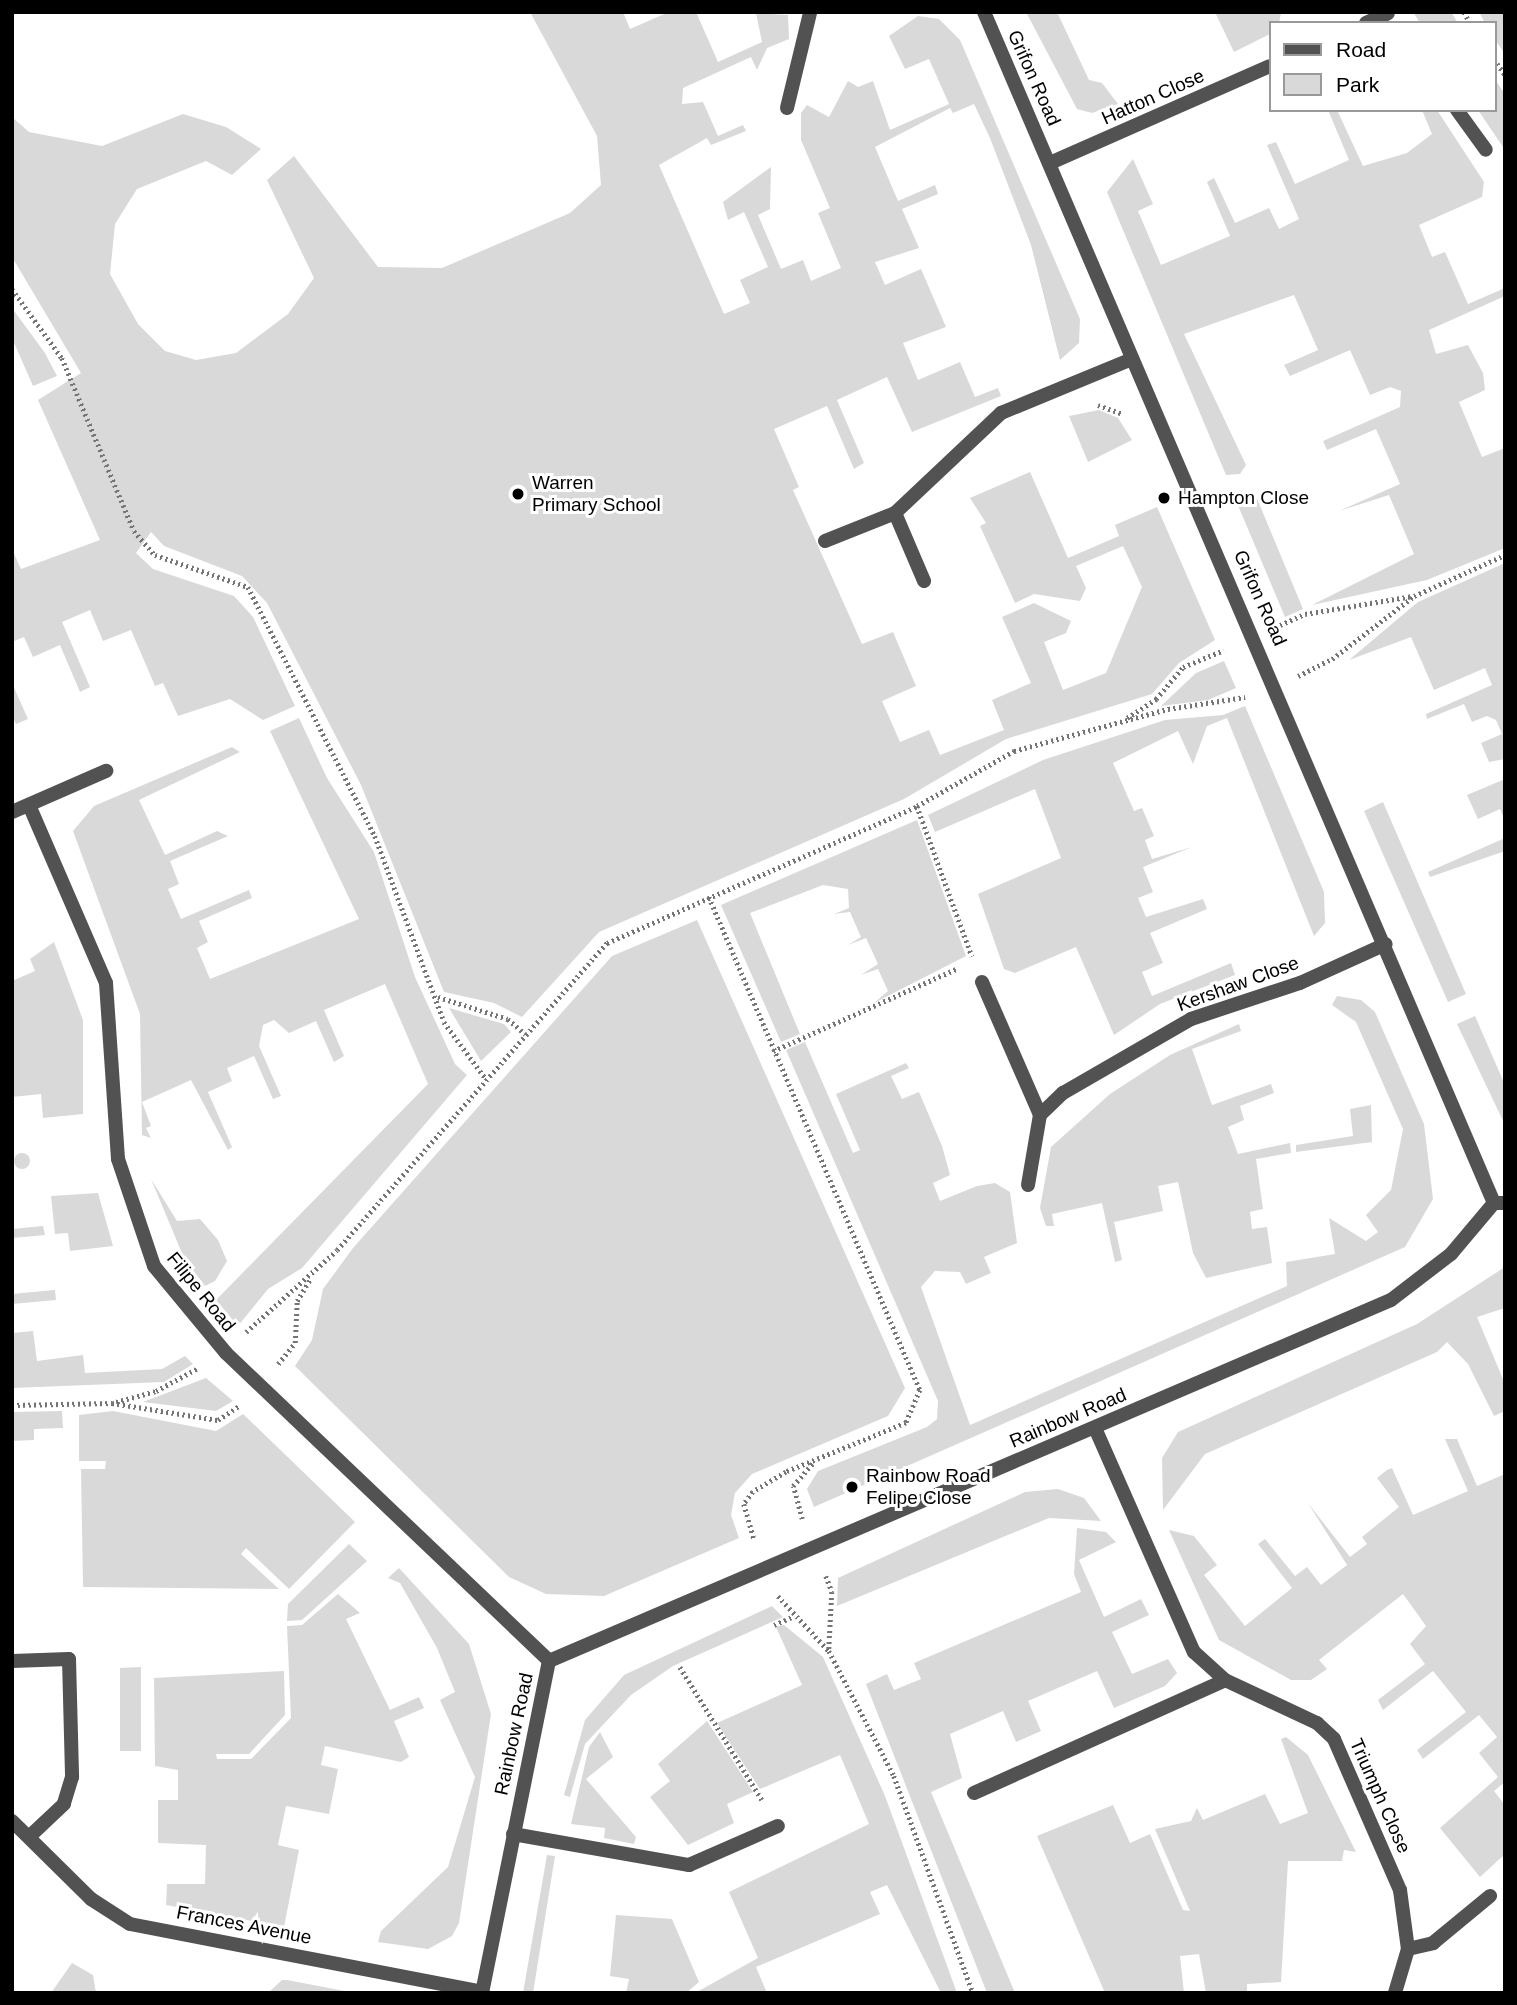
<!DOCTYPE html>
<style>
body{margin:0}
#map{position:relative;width:1517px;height:2005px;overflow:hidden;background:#fff;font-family:Arial,sans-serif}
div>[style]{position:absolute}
.green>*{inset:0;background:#d9d9d9}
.round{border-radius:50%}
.path>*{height:4.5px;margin-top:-2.25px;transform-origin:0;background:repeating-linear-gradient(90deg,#747474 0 2px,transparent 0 5.5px)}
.service>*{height:14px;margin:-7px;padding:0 7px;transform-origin:7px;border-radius:7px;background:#525252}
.minor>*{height:14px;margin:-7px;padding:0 7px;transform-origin:7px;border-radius:7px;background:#525252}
.tertiary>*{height:14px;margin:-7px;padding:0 7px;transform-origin:7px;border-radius:7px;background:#525252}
.dots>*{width:19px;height:19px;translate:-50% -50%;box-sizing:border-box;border:4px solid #fff;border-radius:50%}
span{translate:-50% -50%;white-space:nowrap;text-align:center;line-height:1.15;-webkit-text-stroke:6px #fff;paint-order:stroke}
.street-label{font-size:19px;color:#000}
.poi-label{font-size:19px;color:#000}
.left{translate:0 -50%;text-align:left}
.frame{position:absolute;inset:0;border:14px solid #000;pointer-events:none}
.legend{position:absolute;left:1269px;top:21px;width:228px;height:91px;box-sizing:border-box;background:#fff;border:2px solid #999;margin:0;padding:9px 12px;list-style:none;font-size:21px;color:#000}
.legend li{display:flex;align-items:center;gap:14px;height:35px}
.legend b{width:35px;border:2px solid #999}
</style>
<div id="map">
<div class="green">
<i style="clip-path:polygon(530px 12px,623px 12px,630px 29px,669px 12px,696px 12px,718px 62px,762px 42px,756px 13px,788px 15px,789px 39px,767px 48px,757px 70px,751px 57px,683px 88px,682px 104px,703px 102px,718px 136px,743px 125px,746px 131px,711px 145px,707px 138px,659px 165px,724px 314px,750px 303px,740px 280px,768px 267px,744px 212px,728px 220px,723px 202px,771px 167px,770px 209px,758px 215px,781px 269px,803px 260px,811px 281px,841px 268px,818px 213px,830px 208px,801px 140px,801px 113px,807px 105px,829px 117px,848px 81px,858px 87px,873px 81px,890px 130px,949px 104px,929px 59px,905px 69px,889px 36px,918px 16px,939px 19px,960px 40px,1080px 319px,1079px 343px,1060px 360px,1031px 245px,990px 138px,974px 104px,953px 113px,950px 108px,875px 147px,898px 201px,935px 185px,938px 194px,902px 209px,919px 248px,875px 262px,885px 285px,921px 269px,946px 327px,903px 343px,918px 380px,960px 362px,975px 397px,998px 388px,1001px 396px,912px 432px,887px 377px,837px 400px,864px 463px,854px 469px,827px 406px,774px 429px,799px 487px,793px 490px,862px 644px,893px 632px,916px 686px,882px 701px,900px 742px,929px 730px,940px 755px,1004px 730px,992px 700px,1031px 683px,1002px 617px,1034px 603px,1071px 621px,1066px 633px,1044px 642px,1063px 690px,1106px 673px,1142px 587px,1123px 546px,1076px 566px,1086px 588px,1080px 601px,1034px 594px,1015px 603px,980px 526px,986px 523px,970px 498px,1030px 472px,1068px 558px,1119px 536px,1115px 525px,1157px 507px,1215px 640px,1179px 663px,1152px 694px,1006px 739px,904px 799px,599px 932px,522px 1017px,494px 1003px,444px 992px,361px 785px,267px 603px,242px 576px,164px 546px,151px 532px,136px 553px,153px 569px,234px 596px,253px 617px,295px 706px,263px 720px,230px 699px,178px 716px,163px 683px,155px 686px,131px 630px,103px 641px,90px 610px,62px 622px,90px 687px,80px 692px,60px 645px,33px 657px,24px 637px,12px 642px,12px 549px,21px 569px,100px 540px,38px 400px,81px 373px,12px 257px,12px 117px,29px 132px,102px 146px,183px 114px,226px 127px,261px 149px,232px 175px,206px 161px,137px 189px,115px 224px,110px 274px,138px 324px,165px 351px,196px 360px,236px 353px,288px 314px,314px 278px,267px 180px,294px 156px,378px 267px,442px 268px,570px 213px,601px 185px,597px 136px)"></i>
<i style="clip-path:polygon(1026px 12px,1057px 12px,1089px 80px,1102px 83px,1118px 104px,1092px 113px,1077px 109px)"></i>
<i style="clip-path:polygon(1215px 12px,1280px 12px,1281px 13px,1279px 23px,1270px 23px,1270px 34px,1234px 52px)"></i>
<i style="clip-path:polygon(1413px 12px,1451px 12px,1458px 23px,1420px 23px)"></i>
<i style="clip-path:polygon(1479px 12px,1505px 12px,1505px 54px,1494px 38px,1494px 23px,1485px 23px)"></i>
<i style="clip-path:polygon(1494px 78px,1505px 94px,1505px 150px,1478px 110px,1494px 110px)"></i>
<i style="clip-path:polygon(1328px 110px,1337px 110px,1363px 166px,1407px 153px,1432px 134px,1422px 110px,1437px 110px,1484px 182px,1482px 197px,1419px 225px,1432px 257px,1445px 252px,1468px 304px,1505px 288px,1505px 296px,1429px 330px,1436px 354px,1468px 345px,1483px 373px,1485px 390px,1459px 402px,1482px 457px,1505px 448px,1505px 548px,1427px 580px,1312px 605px,1414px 554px,1389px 495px,1339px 511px,1400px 484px,1376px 429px,1327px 450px,1323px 441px,1400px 407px,1401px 391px,1390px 387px,1370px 395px,1350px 350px,1290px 376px,1284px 365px,1318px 350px,1294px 295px,1184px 334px,1246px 465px,1240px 474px,1226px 475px,1107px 192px,1133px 159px,1153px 204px,1138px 211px,1161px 265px,1230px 236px,1207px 182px,1214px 178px,1235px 223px,1269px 208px,1279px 229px,1299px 219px,1267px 145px,1276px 142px,1295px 184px,1349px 160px)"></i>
<i style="clip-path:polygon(12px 308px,45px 353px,57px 376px,33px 386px,12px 338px)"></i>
<i style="clip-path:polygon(1099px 410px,1118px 418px,1132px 440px,1088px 462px,1069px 416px)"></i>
<i style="clip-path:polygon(1256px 496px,1303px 609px,1285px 617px,1237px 503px)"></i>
<i style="clip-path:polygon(1505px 563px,1505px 759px,1489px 762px,1481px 743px,1502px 734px,1496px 720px,1487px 716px,1472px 722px,1464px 704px,1427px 719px,1426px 714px,1492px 685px,1485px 668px,1434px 690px,1411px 637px,1349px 660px,1418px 602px)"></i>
<i style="clip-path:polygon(1224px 661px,1236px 688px,1208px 700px,1161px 706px,1196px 673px)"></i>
<i style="clip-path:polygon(12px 683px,28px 719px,16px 724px,12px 716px)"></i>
<i style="clip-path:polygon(1245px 706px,1324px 892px,1325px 923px,1314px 936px,1227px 718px,1207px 726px,1193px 764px,1178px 731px,1113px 763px,1134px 811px,1142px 808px,1154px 836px,1145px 840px,1152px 859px,1192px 847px,1143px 867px,1153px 892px,1138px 898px,1146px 917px,1203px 899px,1207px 909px,1150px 933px,1163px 963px,1142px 972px,1152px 996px,1231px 963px,1235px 975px,1160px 1004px,1114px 1035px,1076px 947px,1015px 973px,1004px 969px,978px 894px,1061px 858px,1035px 789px,935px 832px,928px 815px,1043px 760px,1165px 720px,1223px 715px)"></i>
<i style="clip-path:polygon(299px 718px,327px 778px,374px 852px,415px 977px,455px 1064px,467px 1075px,302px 1268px,268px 1289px,238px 1326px,216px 1300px,428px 1084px,385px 984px,324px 1010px,344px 1056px,334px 1062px,316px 1021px,289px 1033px,274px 1020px,263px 1025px,259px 1046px,281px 1096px,273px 1099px,254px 1056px,227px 1068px,232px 1081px,208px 1092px,232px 1147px,228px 1150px,191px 1080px,142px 1102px,151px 1126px,146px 1128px,151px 1138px,142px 1135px,140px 1014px,73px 831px,94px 806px,232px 747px,240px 752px,139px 800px,165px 855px,217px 831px,228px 836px,170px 861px,179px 884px,168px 889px,181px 919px,249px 890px,252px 898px,199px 921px,208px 942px,197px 948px,210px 979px,359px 919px,270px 731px)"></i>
<i style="clip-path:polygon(1505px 779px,1505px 820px,1500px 809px,1478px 819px,1467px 795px)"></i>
<i style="clip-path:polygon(1383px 802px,1466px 994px,1448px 1002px,1364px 811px)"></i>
<i style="clip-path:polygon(917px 820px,966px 956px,874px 1003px,888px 991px,878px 969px,861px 975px,878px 964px,866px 938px,848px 945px,861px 937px,850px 912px,834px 914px,849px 908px,848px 889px,823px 885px,750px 913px,800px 1034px,781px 1042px,721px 905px)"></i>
<i style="clip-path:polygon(1505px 838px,1505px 851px,1430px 877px,1428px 872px)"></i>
<i style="clip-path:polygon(697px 920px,905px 1388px,888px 1416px,752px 1474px,735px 1493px,731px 1515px,739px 1538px,604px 1596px,546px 1594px,509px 1577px,295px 1366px,312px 1340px,323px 1289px,353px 1248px,612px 956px)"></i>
<i style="clip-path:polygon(54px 942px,83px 1020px,83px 1114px,43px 1118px,41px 1094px,12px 1097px,12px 981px,35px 971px,30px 959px)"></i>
<i style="clip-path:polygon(1337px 996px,1361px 1000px,1375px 1012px,1424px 1124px,1433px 1199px,1405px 1247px,814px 1507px,807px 1489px,818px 1471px,927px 1427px,937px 1419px,938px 1401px,786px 1050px,805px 1042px,853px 1153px,860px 1150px,836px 1094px,906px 1063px,909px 1068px,891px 1076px,902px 1099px,919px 1092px,942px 1146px,950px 1175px,933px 1183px,940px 1201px,977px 1186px,995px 1183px,1010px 1192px,1017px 1243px,984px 1257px,991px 1273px,966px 1284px,960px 1272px,935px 1271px,921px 1287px,970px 1425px,1287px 1286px,1286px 1262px,1335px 1254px,1329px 1218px,1366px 1241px,1378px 1232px,1366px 1215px,1391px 1190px,1403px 1129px,1356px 1022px,1332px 1005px)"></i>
<i style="clip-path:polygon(449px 1008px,504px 1024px,511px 1032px,481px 1061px)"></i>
<i style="clip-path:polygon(1475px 1016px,1505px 1085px,1505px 1125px,1457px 1024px)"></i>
<i style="clip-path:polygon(1239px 1024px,1241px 1031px,1192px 1049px,1212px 1105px,1271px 1084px,1274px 1093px,1240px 1106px,1244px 1120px,1228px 1127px,1238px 1154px,1290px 1143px,1291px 1153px,1256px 1159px,1263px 1209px,1250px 1212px,1252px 1229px,1267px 1227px,1272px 1263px,1206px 1278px,1193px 1253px,1178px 1182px,1158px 1186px,1163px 1211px,1114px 1222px,1122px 1260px,1115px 1262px,1102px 1203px,1052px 1214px,1054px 1226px,1046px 1226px,1040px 1208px,1051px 1147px,1110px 1094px,1170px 1055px)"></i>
<i style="clip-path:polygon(1371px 1105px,1372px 1142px,1296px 1152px,1296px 1145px,1353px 1136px,1350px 1109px)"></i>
<i class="round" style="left:14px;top:1153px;width:16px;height:16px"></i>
<i style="clip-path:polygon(151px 1179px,177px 1221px,200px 1219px,218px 1240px,227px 1261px,215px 1281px,205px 1286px,184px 1258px)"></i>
<i style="clip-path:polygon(98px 1193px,113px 1246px,70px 1251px,68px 1233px,55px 1234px,51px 1196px)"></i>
<i style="clip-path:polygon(43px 1226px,45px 1235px,12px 1238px,12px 1229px)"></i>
<i style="clip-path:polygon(1505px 1267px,1505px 1308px,1477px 1317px,1505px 1384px,1505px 1411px,1494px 1416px,1468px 1364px,1447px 1342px,1437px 1352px,1205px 1454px,1163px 1510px,1162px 1458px,1178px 1432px,1417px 1324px)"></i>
<i style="clip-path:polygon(55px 1290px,56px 1300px,12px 1304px,12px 1294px)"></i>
<i style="clip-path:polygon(33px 1331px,37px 1361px,83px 1355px,85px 1373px,162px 1369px,185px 1356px,193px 1364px,164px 1382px,12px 1388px,12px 1333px)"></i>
<i style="clip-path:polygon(206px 1378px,233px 1401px,216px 1411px,143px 1402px)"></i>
<i style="clip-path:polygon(62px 1411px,63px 1428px,34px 1429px,34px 1440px,12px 1441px,12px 1412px)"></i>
<i style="clip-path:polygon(113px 1411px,216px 1431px,243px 1414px,355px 1522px,289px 1589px,246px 1548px,241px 1554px,279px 1589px,83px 1587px,81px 1469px,105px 1469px,106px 1461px,79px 1461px,79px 1415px)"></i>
<i style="clip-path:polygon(1445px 1439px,1457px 1439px,1477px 1486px,1505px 1474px,1505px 1782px,1494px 1791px,1505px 1805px,1505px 1854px,1480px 1877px,1440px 1828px,1498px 1777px,1479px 1753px,1497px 1737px,1479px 1715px,1423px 1759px,1417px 1750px,1466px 1712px,1433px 1671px,1383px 1710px,1378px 1700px,1425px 1664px,1410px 1644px,1426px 1626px,1403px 1594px,1319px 1660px,1327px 1669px,1311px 1680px,1291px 1680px,1219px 1640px,1169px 1530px,1194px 1536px,1217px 1565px,1204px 1575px,1245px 1626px,1292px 1588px,1258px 1544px,1265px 1539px,1295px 1576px,1307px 1567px,1321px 1585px,1347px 1565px,1308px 1503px,1350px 1557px,1367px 1544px,1362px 1537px,1399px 1507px,1377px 1478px,1387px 1470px,1392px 1468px,1413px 1515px,1468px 1491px)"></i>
<i style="clip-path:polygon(1058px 1489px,1084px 1498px,1101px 1521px,1049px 1518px,837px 1606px,838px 1578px,1025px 1492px)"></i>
<i style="clip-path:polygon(1077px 1528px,1106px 1532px,1116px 1542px,1079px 1560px,1104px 1617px,1141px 1599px,1149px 1615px,1112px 1632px,1132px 1674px,1168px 1659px,1177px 1673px,1165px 1686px,1114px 1708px,1097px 1671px,1028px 1701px,1041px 1731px,1016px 1742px,1003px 1711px,950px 1734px,962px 1778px,931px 1792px,1015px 1993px,987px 1993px,866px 1684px,887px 1674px,894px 1690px,921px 1679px,914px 1663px,1081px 1592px,1074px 1574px)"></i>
<i style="clip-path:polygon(349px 1544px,367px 1561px,302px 1620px,287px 1621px,288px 1604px)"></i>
<i style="clip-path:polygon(399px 1568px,469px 1644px,491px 1714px,459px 1923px,452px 1936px,428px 1949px,378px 1942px,381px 1931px,448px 1867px,475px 1777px,440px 1700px,455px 1692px,437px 1648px,400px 1583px,388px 1578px)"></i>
<i style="clip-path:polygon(338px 1594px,360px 1613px,346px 1619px,390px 1710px,419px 1697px,424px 1708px,394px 1721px,409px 1757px,401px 1762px,325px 1746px,321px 1765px,338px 1769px,329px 1814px,286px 1806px,278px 1845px,299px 1850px,284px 1927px,166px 1905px,167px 1884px,205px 1884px,206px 1845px,158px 1843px,158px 1800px,178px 1800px,178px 1770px,155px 1766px,154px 1678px,284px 1671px,285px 1715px,249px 1754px,216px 1754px,217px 1759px,251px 1759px,291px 1718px,287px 1626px,302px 1625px)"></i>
<i style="clip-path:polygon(772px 1606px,783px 1617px,673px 1666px,631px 1695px,585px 1744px,570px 1797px,564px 1795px,585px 1720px,624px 1675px)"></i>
<i style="clip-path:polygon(784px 1625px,823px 1657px,885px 1796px,957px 1993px,941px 1993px,887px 1885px,870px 1892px,880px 1914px,756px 1967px,767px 1993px,695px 1993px,758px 1958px,729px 1892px,869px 1824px,840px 1755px,760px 1789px,717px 1723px,802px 1685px,776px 1627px)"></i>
<i style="clip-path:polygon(141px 1667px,141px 1751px,120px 1751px,120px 1668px)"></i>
<i style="clip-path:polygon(707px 1721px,753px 1792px,727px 1804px,734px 1823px,688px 1845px,650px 1797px,670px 1781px,658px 1764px)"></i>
<i style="clip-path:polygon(600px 1732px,613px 1757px,586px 1779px,636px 1837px,634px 1844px,604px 1838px,605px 1828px,571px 1824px,589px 1747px)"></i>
<i style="clip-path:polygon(1286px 1737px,1308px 1755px,1356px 1852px,1344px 1850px,1342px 1861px,1288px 1861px,1281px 1982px,1247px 1984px,1247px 1993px,1206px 1993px,1199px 1954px,1180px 1956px,1184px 1993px,1105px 1993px,1037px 1836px,1113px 1805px,1130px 1843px,1150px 1834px,1183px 1910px,1190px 1911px,1155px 1829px,1191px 1821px,1197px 1808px,1203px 1820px,1265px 1794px,1280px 1824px,1308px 1813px,1281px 1739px)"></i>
<i style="clip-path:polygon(547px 1855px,555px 1856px,533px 1993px,523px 1993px)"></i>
<i style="clip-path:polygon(616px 1915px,672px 1919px,699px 1982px,686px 1993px,626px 1993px,629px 1979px,610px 1976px)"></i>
<i style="clip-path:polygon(72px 1963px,93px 1975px,96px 1993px,51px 1993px)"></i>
<i style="clip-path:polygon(282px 1980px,287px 1980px,350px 1992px,268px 1993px)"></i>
</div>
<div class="path">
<i style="left:1464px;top:12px;width:13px;rotate:61deg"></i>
<i style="left:1494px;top:59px;width:19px;rotate:55deg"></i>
<i style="left:12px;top:289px;width:85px;rotate:54.1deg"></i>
<i style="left:62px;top:358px;width:187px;rotate:67.4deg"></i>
<i style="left:134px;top:531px;width:32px;rotate:49deg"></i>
<i style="left:155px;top:555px;width:98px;rotate:19deg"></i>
<i style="left:248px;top:587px;width:280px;rotate:63deg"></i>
<i style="left:375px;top:836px;width:198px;rotate:69.6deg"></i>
<i style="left:444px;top:1022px;width:71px;rotate:53.6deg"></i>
<i style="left:1098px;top:405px;width:27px;rotate:20deg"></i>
<i style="left:1280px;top:625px;width:27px;rotate:-24deg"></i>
<i style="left:1305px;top:614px;width:109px;rotate:-9.5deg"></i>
<i style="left:1298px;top:676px;width:38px;rotate:-27deg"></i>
<i style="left:1332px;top:659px;width:103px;rotate:-37.5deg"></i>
<i style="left:1414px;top:596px;width:100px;rotate:-24.3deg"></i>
<i style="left:1127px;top:718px;width:35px;rotate:-33deg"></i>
<i style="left:1156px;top:699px;width:42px;rotate:-49.8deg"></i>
<i style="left:1183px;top:667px;width:44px;rotate:-22.5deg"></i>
<i style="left:917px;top:806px;width:160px;rotate:69.9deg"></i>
<i style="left:709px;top:897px;width:536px;rotate:66.83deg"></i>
<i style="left:920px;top:1390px;width:36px;rotate:113deg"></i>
<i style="left:906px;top:1423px;width:130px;rotate:157.8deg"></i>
<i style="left:786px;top:1472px;width:39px;rotate:149deg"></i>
<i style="left:753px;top:1492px;width:15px;rotate:127deg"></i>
<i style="left:744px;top:1504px;width:36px;rotate:74deg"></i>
<i style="left:438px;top:997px;width:73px;rotate:17.4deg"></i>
<i style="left:508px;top:1019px;width:23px;rotate:41deg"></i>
<i style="left:773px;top:1051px;width:201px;rotate:-24.1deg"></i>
<i style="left:246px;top:1332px;width:122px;rotate:-42deg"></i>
<i style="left:337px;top:1250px;width:409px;rotate:-48.7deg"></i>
<i style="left:607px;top:943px;width:339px;rotate:-23.8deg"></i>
<i style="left:917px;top:806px;width:112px;rotate:-29.6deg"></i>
<i style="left:1014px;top:751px;width:160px;rotate:-15.3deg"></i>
<i style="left:1168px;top:709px;width:78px;rotate:-8.9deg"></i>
<i style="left:278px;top:1364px;width:27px;rotate:-51deg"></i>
<i style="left:295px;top:1343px;width:42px;rotate:-87.3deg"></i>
<i style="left:297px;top:1301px;width:27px;rotate:-59deg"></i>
<i style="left:116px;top:1402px;width:41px;rotate:-15.4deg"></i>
<i style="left:156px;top:1391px;width:48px;rotate:-28.7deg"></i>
<i style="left:12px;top:1405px;width:100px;rotate:-1.1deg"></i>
<i style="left:112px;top:1403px;width:107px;rotate:9.1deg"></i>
<i style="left:218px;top:1420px;width:25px;rotate:-34deg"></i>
<i style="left:802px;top:1519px;width:34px;rotate:-105deg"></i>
<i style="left:793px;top:1486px;width:33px;rotate:-49deg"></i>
<i style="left:826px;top:1576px;width:17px;rotate:69deg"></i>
<i style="left:832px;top:1592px;width:58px;rotate:93deg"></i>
<i style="left:778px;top:1596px;width:75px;rotate:47.2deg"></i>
<i style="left:829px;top:1651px;width:141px;rotate:62.5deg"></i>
<i style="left:894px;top:1776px;width:231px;rotate:70deg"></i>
<i style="left:774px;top:1625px;width:22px;rotate:-24deg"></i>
<i style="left:680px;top:1667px;width:156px;rotate:58.3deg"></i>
</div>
<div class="service">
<i style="left:12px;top:1661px;width:57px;rotate:-2deg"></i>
<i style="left:69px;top:1659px;width:118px;rotate:88.5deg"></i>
<i style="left:72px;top:1777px;width:28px;rotate:107deg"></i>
<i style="left:64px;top:1804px;width:45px;rotate:136.8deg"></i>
<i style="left:974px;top:1793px;width:275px;rotate:-24.2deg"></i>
<i style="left:513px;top:1834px;width:179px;rotate:10deg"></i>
<i style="left:689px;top:1865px;width:97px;rotate:-23.7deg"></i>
<i style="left:1408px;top:1949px;width:26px;rotate:-13deg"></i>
<i style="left:1433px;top:1943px;width:74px;rotate:-39.5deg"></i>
</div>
<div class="minor">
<i style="left:1366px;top:23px;width:24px;rotate:-24deg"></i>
<i style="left:787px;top:108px;width:98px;rotate:-76.4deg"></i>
<i style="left:1457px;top:110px;width:49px;rotate:54.1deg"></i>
<i style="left:1050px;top:163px;width:240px;rotate:-23.8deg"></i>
<i style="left:895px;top:513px;width:74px;rotate:66.9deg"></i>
<i style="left:825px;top:541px;width:75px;rotate:-21.8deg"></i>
<i style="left:895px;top:513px;width:146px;rotate:-43.3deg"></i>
<i style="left:1001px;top:413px;width:142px;rotate:-22.4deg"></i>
<i style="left:29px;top:805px;width:194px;rotate:66.6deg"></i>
<i style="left:106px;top:983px;width:176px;rotate:86.1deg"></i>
<i style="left:118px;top:1159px;width:113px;rotate:71.4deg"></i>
<i style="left:154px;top:1266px;width:113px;rotate:50.4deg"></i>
<i style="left:226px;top:1353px;width:446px;rotate:43.6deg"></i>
<i style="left:12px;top:812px;width:103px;rotate:-23.6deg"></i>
<i style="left:982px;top:982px;width:145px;rotate:66.4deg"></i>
<i style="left:1028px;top:1185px;width:71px;rotate:-80.3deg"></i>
<i style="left:1040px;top:1115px;width:32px;rotate:-44deg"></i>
<i style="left:1063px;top:1093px;width:148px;rotate:-30deg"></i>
<i style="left:1191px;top:1019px;width:115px;rotate:-18.3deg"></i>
<i style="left:1300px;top:983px;width:94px;rotate:-24.4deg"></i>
<i style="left:1095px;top:1428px;width:245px;rotate:66.2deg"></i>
<i style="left:1194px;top:1652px;width:42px;rotate:42.1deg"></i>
<i style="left:1225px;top:1680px;width:102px;rotate:25.1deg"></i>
<i style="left:1317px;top:1723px;width:23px;rotate:43deg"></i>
<i style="left:1334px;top:1739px;width:165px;rotate:66.4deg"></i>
<i style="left:1400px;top:1890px;width:60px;rotate:82.3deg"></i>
<i style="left:1408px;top:1949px;width:46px;rotate:106.5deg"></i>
<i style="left:12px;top:1821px;width:111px;rotate:44.6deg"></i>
<i style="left:91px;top:1899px;width:46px;rotate:32.7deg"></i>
<i style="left:130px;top:1924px;width:359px;rotate:10.9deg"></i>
</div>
<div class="tertiary">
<i style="left:984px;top:12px;width:1296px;rotate:66.82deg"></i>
<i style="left:482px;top:1993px;width:339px;rotate:-78.6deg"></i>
<i style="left:549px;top:1661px;width:916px;rotate:-23.21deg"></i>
<i style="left:1391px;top:1300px;width:76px;rotate:-37.5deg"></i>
<i style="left:1451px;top:1254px;width:67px;rotate:-49.9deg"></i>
<i style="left:1494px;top:1203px;width:11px"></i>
</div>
<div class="dots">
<i style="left:518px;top:494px;background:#000"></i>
<i style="left:1164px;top:498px;background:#000"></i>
<i style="left:852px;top:1487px;background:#000"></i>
</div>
<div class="street-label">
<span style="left:1034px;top:78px;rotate:66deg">Grifon Road</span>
<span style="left:1153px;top:97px;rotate:-24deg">Hatton Close</span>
<span style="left:1260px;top:598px;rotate:66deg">Grifon Road</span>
<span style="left:1238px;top:984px;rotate:-20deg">Kershaw Close</span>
<span style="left:201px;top:1292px;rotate:51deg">Filipe Road</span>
<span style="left:1068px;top:1418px;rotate:-23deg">Rainbow Road</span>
<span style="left:514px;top:1734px;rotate:-78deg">Rainbow Road</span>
<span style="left:1380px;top:1796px;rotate:66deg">Triumph Close</span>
<span style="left:244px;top:1925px;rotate:11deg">Frances Avenue</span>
</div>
<div class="poi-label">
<span class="left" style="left:532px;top:494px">Warren<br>Primary School</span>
<span class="left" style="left:1178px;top:498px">Hampton Close</span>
<span class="left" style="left:866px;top:1487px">Rainbow Road<br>Felipe Close</span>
</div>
<div class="frame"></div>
<ul class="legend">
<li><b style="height:9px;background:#525252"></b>Road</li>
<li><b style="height:19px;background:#d9d9d9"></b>Park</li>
</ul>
</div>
